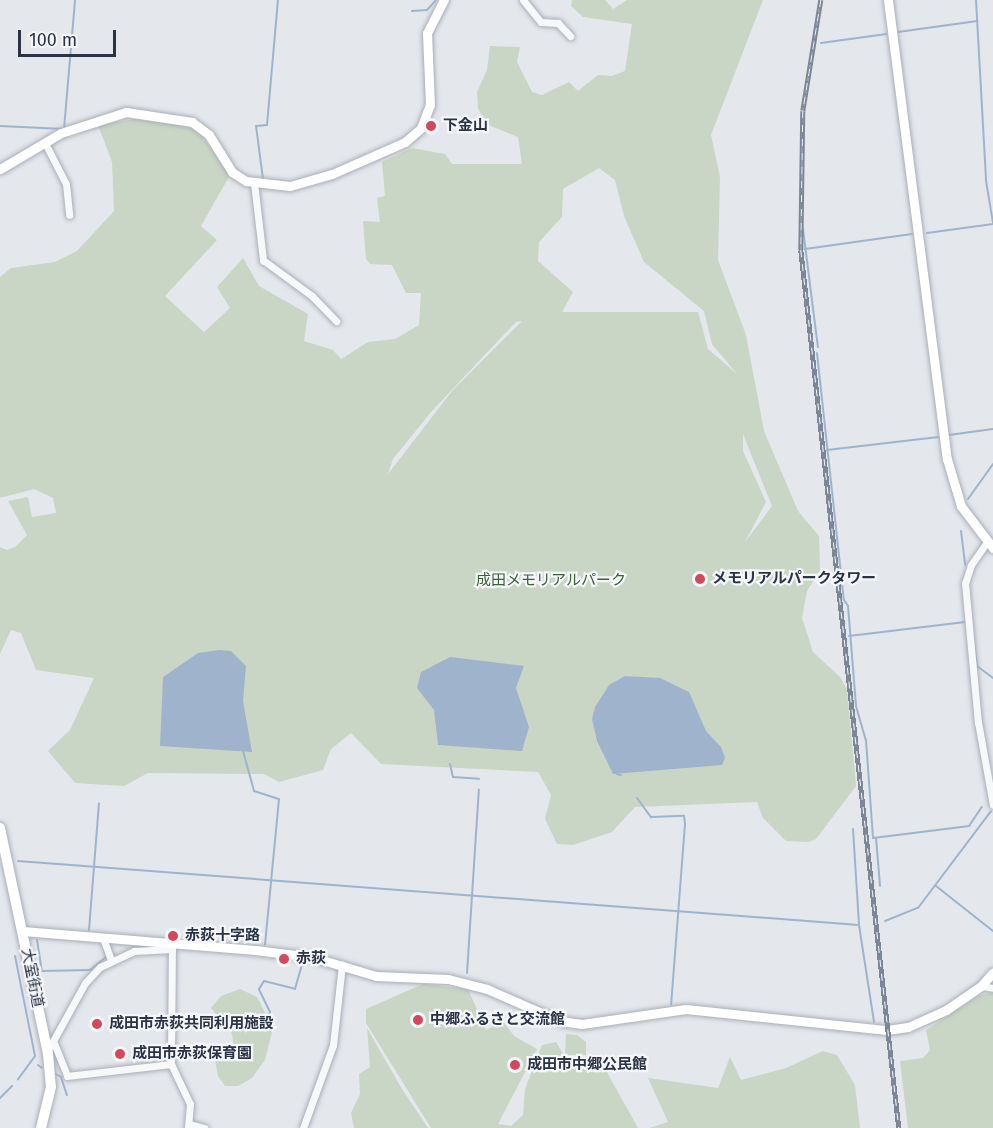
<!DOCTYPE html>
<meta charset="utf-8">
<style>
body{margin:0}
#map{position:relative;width:993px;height:1128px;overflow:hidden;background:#e4e7ec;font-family:"Fira Sans","Noto Sans JP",sans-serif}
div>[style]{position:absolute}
.green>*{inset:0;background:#c9d6c5}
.water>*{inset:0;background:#9fb4cc}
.stream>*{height:2px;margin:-1px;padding:0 1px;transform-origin:1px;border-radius:1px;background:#9fb4cc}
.roads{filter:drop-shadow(0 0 2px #a9aeb7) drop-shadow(0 0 2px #a9aeb7)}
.street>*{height:7px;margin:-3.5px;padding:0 3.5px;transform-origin:3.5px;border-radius:3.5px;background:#f7f8fa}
.secondary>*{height:9px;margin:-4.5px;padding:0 4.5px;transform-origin:4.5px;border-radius:4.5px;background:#fff}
.primary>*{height:10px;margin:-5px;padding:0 5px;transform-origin:5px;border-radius:5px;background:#fff}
.rail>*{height:4.5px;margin-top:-2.25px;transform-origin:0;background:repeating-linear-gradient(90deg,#f4f6f9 0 7px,#7d8696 0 14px);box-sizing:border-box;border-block:2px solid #7d8696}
.dots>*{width:16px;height:16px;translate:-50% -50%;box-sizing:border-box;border:3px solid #f4f6f9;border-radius:50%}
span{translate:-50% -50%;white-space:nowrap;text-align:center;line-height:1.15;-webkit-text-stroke:4.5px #f4f6f9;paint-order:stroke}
.poi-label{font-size:15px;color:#2b3445;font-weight:700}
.left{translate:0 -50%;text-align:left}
.park-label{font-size:15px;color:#3f6138}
.street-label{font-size:15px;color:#2b3445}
.scale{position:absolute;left:18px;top:30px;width:98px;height:27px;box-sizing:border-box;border:3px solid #2b3445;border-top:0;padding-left:8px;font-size:18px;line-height:21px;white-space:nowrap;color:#2b3445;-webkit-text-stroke:4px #f4f6f9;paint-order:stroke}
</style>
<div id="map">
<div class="green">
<i style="clip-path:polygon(evenodd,572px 0,605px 0,613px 9px,627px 0,763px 0,711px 135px,720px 177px,718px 260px,746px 335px,764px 431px,798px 511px,819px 536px,820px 570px,807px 591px,802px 618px,813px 652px,840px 677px,847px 690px,856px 786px,816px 839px,809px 842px,786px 841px,763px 818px,757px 802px,635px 807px,612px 832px,573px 845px,557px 844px,545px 819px,551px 795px,538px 772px,381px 764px,351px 733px,331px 749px,323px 770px,279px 782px,264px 774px,148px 773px,124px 786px,75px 783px,48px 751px,70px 730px,94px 678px,36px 670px,21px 633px,11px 630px,0 654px,0 547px,7px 550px,15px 547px,27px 535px,8px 501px,28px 497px,32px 517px,56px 513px,53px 498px,34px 489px,0 498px,0 277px,11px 268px,55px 262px,77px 251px,114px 211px,112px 162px,98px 125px,141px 118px,186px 125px,201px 135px,230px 175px,201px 226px,217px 240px,165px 296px,204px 332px,230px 308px,217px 287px,243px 258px,259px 286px,308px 314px,304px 341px,333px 350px,341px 359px,368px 342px,395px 339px,419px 325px,421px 293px,406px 293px,392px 265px,370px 264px,366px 259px,363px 221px,380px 222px,377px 198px,385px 196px,382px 162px,412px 148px,445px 154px,452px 164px,522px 164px,518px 137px,486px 124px,478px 108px,477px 92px,487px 70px,490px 46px,520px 47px,517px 62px,532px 92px,542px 95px,569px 82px,578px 91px,598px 75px,612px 76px,625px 71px,632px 24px,583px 17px,571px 6px,572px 0,599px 168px,615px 180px,624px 216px,644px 262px,704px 311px,712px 344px,737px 374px,708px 349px,698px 312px,562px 312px,573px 292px,538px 261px,539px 242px,562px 217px,563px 189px,599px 168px,572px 0,522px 321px,452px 391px,388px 474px,393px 459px,431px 412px,516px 322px,522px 321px,572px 0,743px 434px,772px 506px,745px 542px,766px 502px,743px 451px,743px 434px)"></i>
<i style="clip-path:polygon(423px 984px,468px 989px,486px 1030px,503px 1021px,514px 1036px,537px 1049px,498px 1124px,511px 1126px,523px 1115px,525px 1089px,542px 1045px,556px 1042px,571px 1067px,598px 1056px,638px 1128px,431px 1128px,366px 1023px,366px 1009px)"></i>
<i style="clip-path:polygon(240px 989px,257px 997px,273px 1028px,265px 1060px,252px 1078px,238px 1086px,225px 1086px,218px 1076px,215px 1060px,234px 1049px,232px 1034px,211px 1008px,221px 996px)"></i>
<i style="clip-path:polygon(993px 992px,993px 1128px,908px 1128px,900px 1061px,923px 1058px,930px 1050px,926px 1030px,979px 996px)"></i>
<i style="clip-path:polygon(367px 1028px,402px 1089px,428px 1128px,354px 1128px,351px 1113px,360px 1094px,359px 1074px,370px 1067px)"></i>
<i style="clip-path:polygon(566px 1034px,577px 1035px,586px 1042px,586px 1055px,565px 1055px)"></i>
<i style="clip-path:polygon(823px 1051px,837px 1055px,855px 1085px,860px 1128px,649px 1128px,668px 1122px,648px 1078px,718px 1088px,730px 1057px,741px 1080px,786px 1068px)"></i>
</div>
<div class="water">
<i style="clip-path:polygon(219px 650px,231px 651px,246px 666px,243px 701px,252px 752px,160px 746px,163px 677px,198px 653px)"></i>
<i style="clip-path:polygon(450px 657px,524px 666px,516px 688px,529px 727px,522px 751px,438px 745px,434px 710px,417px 688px,421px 672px)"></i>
<i style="clip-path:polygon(625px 676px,660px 678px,689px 692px,706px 731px,721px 747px,725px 758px,722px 765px,613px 774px,597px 741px,592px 719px,595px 707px,609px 685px)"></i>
</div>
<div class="stream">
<i style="left:976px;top:0;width:181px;rotate:86.8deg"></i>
<i style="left:986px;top:181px;width:43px;rotate:80.5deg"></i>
<i style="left:412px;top:11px;width:15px;rotate:-4deg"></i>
<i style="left:427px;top:10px;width:13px;rotate:-48deg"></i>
<i style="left:898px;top:32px;width:80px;rotate:-7.9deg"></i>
<i style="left:821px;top:43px;width:66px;rotate:-7.9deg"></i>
<i style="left:0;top:126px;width:64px;rotate:2.7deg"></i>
<i style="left:64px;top:129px;width:129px;rotate:-85.1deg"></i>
<i style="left:263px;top:179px;width:53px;rotate:-97.5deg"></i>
<i style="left:256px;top:126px;width:11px;rotate:-5deg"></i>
<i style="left:267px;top:125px;width:125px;rotate:-85deg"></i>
<i style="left:803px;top:229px;width:119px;rotate:82.8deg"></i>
<i style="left:927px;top:233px;width:67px;rotate:-7.8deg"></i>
<i style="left:805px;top:249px;width:108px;rotate:-8deg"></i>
<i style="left:817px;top:353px;width:248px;rotate:83.8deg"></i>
<i style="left:844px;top:600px;width:7px;rotate:56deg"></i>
<i style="left:848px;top:606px;width:100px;rotate:85.4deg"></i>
<i style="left:856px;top:706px;width:35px;rotate:74deg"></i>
<i style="left:866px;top:740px;width:98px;rotate:85.9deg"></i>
<i style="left:873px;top:838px;width:97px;rotate:-7.1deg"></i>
<i style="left:969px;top:826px;width:23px;rotate:-56deg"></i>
<i style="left:949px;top:435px;width:44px;rotate:-7.8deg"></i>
<i style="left:827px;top:450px;width:112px;rotate:-6.7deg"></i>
<i style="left:968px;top:499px;width:43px;rotate:-54.5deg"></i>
<i style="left:961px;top:531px;width:34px;rotate:83deg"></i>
<i style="left:971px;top:621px;width:45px;rotate:82.4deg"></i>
<i style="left:977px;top:666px;width:20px;rotate:37deg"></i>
<i style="left:849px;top:636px;width:117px;rotate:-6.9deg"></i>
<i style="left:243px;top:751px;width:41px;rotate:74.6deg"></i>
<i style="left:254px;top:791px;width:26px;rotate:18deg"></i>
<i style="left:279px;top:799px;width:146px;rotate:95.5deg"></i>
<i style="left:450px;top:764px;width:13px;rotate:77deg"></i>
<i style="left:453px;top:777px;width:26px;rotate:4deg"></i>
<i style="left:617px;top:774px;width:4px;rotate:14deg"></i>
<i style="left:637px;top:798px;width:24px;rotate:54deg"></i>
<i style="left:651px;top:817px;width:33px;rotate:-2deg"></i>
<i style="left:684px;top:816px;width:8px;rotate:83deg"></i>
<i style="left:685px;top:824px;width:181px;rotate:94.4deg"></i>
<i style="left:853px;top:829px;width:96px;rotate:86.4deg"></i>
<i style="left:859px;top:925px;width:98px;rotate:81.2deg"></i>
<i style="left:876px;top:838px;width:48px;rotate:85.2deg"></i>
<i style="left:18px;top:861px;width:843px;rotate:4.35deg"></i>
<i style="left:936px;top:886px;width:73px;rotate:38.3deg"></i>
<i style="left:885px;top:921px;width:35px;rotate:-22deg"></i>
<i style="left:918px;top:908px;width:121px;rotate:-53deg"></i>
<i style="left:89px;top:930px;width:127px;rotate:-85.5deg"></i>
<i style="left:37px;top:940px;width:31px;rotate:81deg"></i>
<i style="left:42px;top:971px;width:48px;rotate:-1.2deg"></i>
<i style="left:90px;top:970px;width:21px;rotate:-39deg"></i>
<i style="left:15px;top:956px;width:102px;rotate:78.7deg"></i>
<i style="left:35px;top:1056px;width:29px;rotate:126deg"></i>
<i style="left:467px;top:973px;width:184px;rotate:-86.3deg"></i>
<i style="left:265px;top:1028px;width:17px;rotate:-73deg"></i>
<i style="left:270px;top:1012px;width:25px;rotate:-116deg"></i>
<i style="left:259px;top:989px;width:9px;rotate:-58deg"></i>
<i style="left:264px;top:981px;width:32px;rotate:14deg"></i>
<i style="left:295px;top:989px;width:25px;rotate:-74deg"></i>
<i style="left:38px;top:1065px;width:5px;rotate:37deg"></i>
<i style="left:54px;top:1073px;width:8px;rotate:30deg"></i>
<i style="left:61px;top:1077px;width:19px;rotate:72deg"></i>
<i style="left:0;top:1098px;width:17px;rotate:-45deg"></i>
</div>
<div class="roads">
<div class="street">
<i style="left:523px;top:0;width:28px;rotate:51deg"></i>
<i style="left:541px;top:22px;width:17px;rotate:3deg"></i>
<i style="left:558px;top:23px;width:18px;rotate:47deg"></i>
<i style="left:45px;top:143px;width:46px;rotate:62.9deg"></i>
<i style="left:66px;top:184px;width:31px;rotate:84deg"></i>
<i style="left:254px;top:183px;width:78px;rotate:83.3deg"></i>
<i style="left:263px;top:260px;width:61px;rotate:36.3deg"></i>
<i style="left:312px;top:296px;width:35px;rotate:46deg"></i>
<i style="left:987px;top:542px;width:28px;rotate:125deg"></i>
<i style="left:971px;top:565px;width:19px;rotate:108deg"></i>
<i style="left:965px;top:583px;width:140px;rotate:84.7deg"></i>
<i style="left:978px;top:722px;width:84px;rotate:79.8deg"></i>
<i style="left:103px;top:938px;width:23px;rotate:70deg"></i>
<i style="left:172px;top:943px;width:121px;rotate:90.5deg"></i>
<i style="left:171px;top:1064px;width:44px;rotate:64.6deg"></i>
<i style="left:190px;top:1104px;width:24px;rotate:95deg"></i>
<i style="left:981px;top:986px;width:12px;rotate:9deg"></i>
<i style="left:54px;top:1043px;width:35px;rotate:68deg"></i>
<i style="left:67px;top:1076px;width:105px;rotate:-6.6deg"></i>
<i style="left:48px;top:1050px;width:77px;rotate:-61.1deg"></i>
<i style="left:85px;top:983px;width:22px;rotate:-47deg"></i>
<i style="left:100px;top:967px;width:38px;rotate:-25deg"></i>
<i style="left:134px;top:951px;width:38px;rotate:-3deg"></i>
<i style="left:189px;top:1124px;width:16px;rotate:15deg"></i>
<i style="left:303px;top:1128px;width:88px;rotate:-70.1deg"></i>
<i style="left:333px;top:1045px;width:81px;rotate:-83.6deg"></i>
</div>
<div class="secondary">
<i style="left:888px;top:0;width:463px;rotate:82.7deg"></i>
<i style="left:947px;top:459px;width:49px;rotate:73.4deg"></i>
<i style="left:961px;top:506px;width:53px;rotate:52.7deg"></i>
<i style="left:0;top:169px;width:71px;rotate:-30.5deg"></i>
<i style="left:61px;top:133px;width:68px;rotate:-17.9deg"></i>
<i style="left:126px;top:112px;width:67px;rotate:8.6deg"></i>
<i style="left:192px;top:122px;width:21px;rotate:37deg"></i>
<i style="left:209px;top:135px;width:44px;rotate:58.1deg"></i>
<i style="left:232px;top:172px;width:17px;rotate:33deg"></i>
<i style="left:246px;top:181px;width:44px;rotate:6.5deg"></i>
<i style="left:290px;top:186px;width:44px;rotate:-15.9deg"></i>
<i style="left:332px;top:174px;width:80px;rotate:-23.7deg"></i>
<i style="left:405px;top:142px;width:21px;rotate:-41deg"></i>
<i style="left:421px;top:128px;width:25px;rotate:-69deg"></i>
<i style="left:430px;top:105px;width:72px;rotate:-92.4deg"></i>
<i style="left:427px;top:33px;width:37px;rotate:-63deg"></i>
<i style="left:23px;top:931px;width:233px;rotate:4.7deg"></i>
<i style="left:255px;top:950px;width:57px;rotate:7deg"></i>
<i style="left:312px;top:957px;width:67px;rotate:16.5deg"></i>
<i style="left:376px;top:976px;width:72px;rotate:2.4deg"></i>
<i style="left:448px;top:979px;width:40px;rotate:14.4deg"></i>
<i style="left:487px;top:989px;width:80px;rotate:23.7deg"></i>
<i style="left:560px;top:1021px;width:22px;rotate:8deg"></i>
<i style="left:582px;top:1024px;width:105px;rotate:-8.2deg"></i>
<i style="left:686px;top:1009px;width:202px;rotate:6deg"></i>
<i style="left:887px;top:1030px;width:21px;rotate:-8deg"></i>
<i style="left:908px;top:1027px;width:42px;rotate:-24.1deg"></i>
<i style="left:946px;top:1010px;width:42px;rotate:-34.4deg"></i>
<i style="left:981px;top:986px;width:18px;rotate:-49deg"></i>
</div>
<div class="primary">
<i style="left:0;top:828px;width:231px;rotate:78deg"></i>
<i style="left:48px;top:1054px;width:33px;rotate:85deg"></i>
<i style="left:51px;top:1087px;width:42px;rotate:103.7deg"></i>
</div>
</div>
<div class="rail">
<i style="left:821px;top:0;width:112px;rotate:99.2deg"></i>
<i style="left:803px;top:111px;width:139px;rotate:90.8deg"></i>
<i style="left:801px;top:250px;width:883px;rotate:83.63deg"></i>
</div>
<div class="dots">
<i style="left:431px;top:126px;background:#d1495b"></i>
<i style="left:700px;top:579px;background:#d1495b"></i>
<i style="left:173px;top:936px;background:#d1495b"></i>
<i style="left:284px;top:959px;background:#d1495b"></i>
<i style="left:418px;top:1020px;background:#d1495b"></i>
<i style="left:97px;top:1024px;background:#d1495b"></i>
<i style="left:120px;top:1054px;background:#d1495b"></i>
<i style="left:515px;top:1065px;background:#d1495b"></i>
</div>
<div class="poi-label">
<span class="left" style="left:443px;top:126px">下金山</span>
<span class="left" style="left:712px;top:579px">メモリアルパークタワー</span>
<span class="left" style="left:185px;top:936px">赤荻十字路</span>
<span class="left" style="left:296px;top:959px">赤荻</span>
<span class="left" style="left:430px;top:1020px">中郷ふるさと交流館</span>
<span class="left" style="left:109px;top:1024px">成田市赤荻共同利用施設</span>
<span class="left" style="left:132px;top:1054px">成田市赤荻保育園</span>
<span class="left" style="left:527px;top:1065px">成田市中郷公民館</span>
</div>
<div class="park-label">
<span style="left:551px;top:581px">成田メモリアルパーク</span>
</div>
<div class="street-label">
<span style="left:32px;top:978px;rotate:79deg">大室街道</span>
</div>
<div class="scale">100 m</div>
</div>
